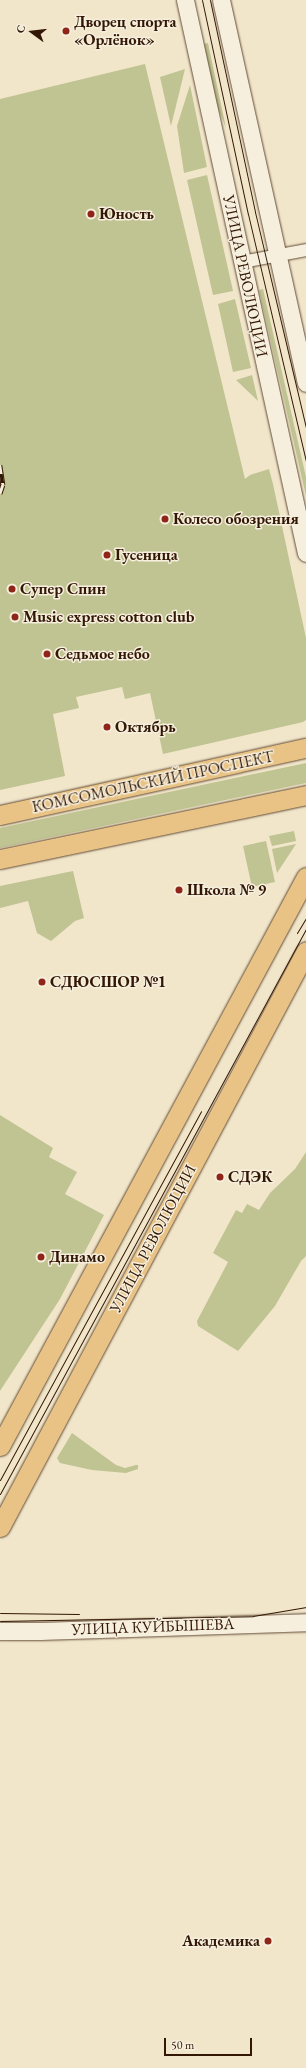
<!DOCTYPE html>
<meta charset="utf-8">
<style>
body{margin:0}
#map{position:relative;width:306px;height:2068px;overflow:hidden;background:#f1e6ca;font-family:"EB Garamond",serif}
div>[style]{position:absolute}
.green>*{inset:0;background:#c0c392}
.roads{filter:drop-shadow(0 0 1px #624b36) drop-shadow(0 0 1px #624b36)}
.minor>*{height:12px;margin:-6px;padding:0 6px;transform-origin:6px;border-radius:6px;background:#f6efdd}
.secondary>*{height:17px;margin:-8.5px;padding:0 8.5px;transform-origin:8.5px;border-radius:8.5px;background:#f6efdd}
.primary>*{height:19px;margin:-9.5px;padding:0 9.5px;transform-origin:9.5px;border-radius:9.5px;background:#e8c385}
.tram>*{height:1px;margin:-0.5px;padding:0 0.5px;transform-origin:0.5px;border-radius:0.5px;background:#331705}
.rail>*{height:4.5px;margin-top:-2.25px;transform-origin:0;background:repeating-linear-gradient(90deg,#f6efdd 0 9px,#331705 0 18px);box-sizing:border-box;border-block:1px solid #331705}
.dots>*{width:11px;height:11px;translate:-50% -50%;box-sizing:border-box;border:2px solid #f6efdd;border-radius:50%}
span{translate:-50% -50%;white-space:nowrap;text-align:center;line-height:1.15;-webkit-text-stroke:3px #f6efdd;paint-order:stroke}
.poi-label{font-size:16px;color:#331705;font-weight:700}
.left{translate:0 -50%;text-align:left}
.right{translate:-100% -50%;text-align:right}
.street-label{font-size:16px;color:#331705}
.north{position:absolute;left:12px;top:12px;width:40px;height:40px;-webkit-text-stroke:3px #f6efdd;paint-order:stroke;rotate:285deg;font-size:11px;font-weight:700;line-height:16px;text-align:center;color:#331705}
.north::after{content:'';display:block;margin:auto;width:14px;height:18px;background:#331705;clip-path:polygon(50% 0,100% 100%,50% 72%,0 100%)}
.scale{position:absolute;left:164px;top:2038px;width:88px;height:18px;box-sizing:border-box;border:2px solid #331705;border-top:0;padding-left:5px;font-size:12px;line-height:14px;white-space:nowrap;color:#331705;-webkit-text-stroke:3px #f6efdd;paint-order:stroke}
</style>
<div id="map">
<div class="green">
<i style="clip-path:polygon(208px 43px,226px 128px,217px 106px,204px 44px)"></i>
<i style="clip-path:polygon(145px 64px,245px 479px,250px 475px,269px 469px,273px 484px,306px 638px,306px 720px,303px 722px,163px 754px,150px 693px,125px 699px,122px 687px,76px 697px,79px 708px,53px 714px,65px 776px,0 790px,0 99px)"></i>
<i style="clip-path:polygon(185px 69px,171px 126px,160px 77px)"></i>
<i style="clip-path:polygon(190px 85px,207px 167px,184px 173px,177px 126px)"></i>
<i style="clip-path:polygon(207px 175px,233px 291px,213px 295px,187px 180px)"></i>
<i style="clip-path:polygon(263px 289px,306px 477px,306px 496px,259px 290px)"></i>
<i style="clip-path:polygon(235px 299px,251px 368px,233px 372px,218px 304px)"></i>
<i style="clip-path:polygon(252px 375px,258px 401px,236px 380px)"></i>
<i style="clip-path:polygon(306px 763px,306px 783px,0 848px,0 828px)"></i>
<i style="clip-path:polygon(294px 831px,296px 841px,272px 846px,269px 836px)"></i>
<i style="clip-path:polygon(266px 841px,275px 882px,252px 887px,243px 846px)"></i>
<i style="clip-path:polygon(296px 844px,277px 873px,272px 849px)"></i>
<i style="clip-path:polygon(73px 871px,84px 918px,75px 921px,51px 941px,37px 933px,28px 901px,0 908px,0 886px)"></i>
<i style="clip-path:polygon(0 1115px,53px 1148px,49px 1157px,77px 1172px,65px 1194px,104px 1215px,60px 1299px,0 1391px)"></i>
<i style="clip-path:polygon(306px 1152px,306px 1256px,301px 1261px,275px 1306px,238px 1351px,198px 1326px,197px 1321px,228px 1262px,213px 1253px,236px 1210px,242px 1213px,247px 1204px,259px 1210px,270px 1193px,295px 1169px)"></i>
<i style="clip-path:polygon(72px 1433px,116px 1465px,125px 1468px,136px 1465px,138px 1465px,138px 1469px,126px 1473px,92px 1470px,60px 1463px,57px 1458px)"></i>
</div>
<div class="roads">
<div class="minor">
<i style="left:242px;top:262px;width:65px;rotate:-10.6deg"></i>
</div>
<div class="secondary">
<i style="left:185px;top:0;width:566px;rotate:77.66deg"></i>
<i style="left:221px;top:0;width:392px;rotate:77.5deg"></i>
<i style="left:0;top:1631px;width:40px"></i>
<i style="left:40px;top:1631px;width:266px;rotate:-1.9deg"></i>
</div>
<div class="primary">
<i style="left:0;top:815px;width:313px;rotate:-12.4deg"></i>
<i style="left:0;top:859px;width:313px;rotate:-11.8deg"></i>
<i style="left:0;top:1446px;width:646px;rotate:-61.73deg"></i>
<i style="left:0;top:1527px;width:652px;rotate:-62.02deg"></i>
</div>
</div>
<div class="tram">
<i style="left:202px;top:0;width:219px;rotate:77.9deg"></i>
<i style="left:248px;top:214px;width:254px;rotate:76.8deg"></i>
<i style="left:210px;top:0;width:217px;rotate:78deg"></i>
<i style="left:255px;top:212px;width:222px;rotate:76.7deg"></i>
<i style="left:297px;top:933px;width:17px;rotate:-59deg"></i>
<i style="left:0;top:1480px;width:420px;rotate:-61.4deg"></i>
<i style="left:0;top:1494px;width:643px;rotate:-61.56deg"></i>
<i style="left:0;top:1613px;width:79px;rotate:0.7deg"></i>
<i style="left:0;top:1621px;width:253px;rotate:-1.1deg"></i>
<i style="left:253px;top:1616px;width:54px;rotate:-9.6deg"></i>
</div>
<div class="rail">
<i style="left:0;top:465px;width:20px;rotate:81deg"></i>
<i style="left:3px;top:485px;width:9px;rotate:108deg"></i>
</div>
<div class="dots">
<i style="left:66px;top:31px;background:#8f2418"></i>
<i style="left:91px;top:214px;background:#8f2418"></i>
<i style="left:165px;top:519px;background:#8f2418"></i>
<i style="left:107px;top:555px;background:#8f2418"></i>
<i style="left:12px;top:589px;background:#8f2418"></i>
<i style="left:15px;top:617px;background:#8f2418"></i>
<i style="left:47px;top:654px;background:#8f2418"></i>
<i style="left:107px;top:727px;background:#8f2418"></i>
<i style="left:179px;top:890px;background:#8f2418"></i>
<i style="left:42px;top:982px;background:#8f2418"></i>
<i style="left:220px;top:1177px;background:#8f2418"></i>
<i style="left:41px;top:1257px;background:#8f2418"></i>
<i style="left:268px;top:1941px;background:#8f2418"></i>
</div>
<div class="poi-label">
<span class="left" style="left:74px;top:31px">Дворец спорта<br>«Орлёнок»</span>
<span class="left" style="left:99px;top:214px">Юность</span>
<span class="left" style="left:173px;top:519px">Колесо обозрения</span>
<span class="left" style="left:115px;top:555px">Гусеница</span>
<span class="left" style="left:20px;top:589px">Супер Спин</span>
<span class="left" style="left:23px;top:617px">Music express cotton club</span>
<span class="left" style="left:55px;top:654px">Седьмое небо</span>
<span class="left" style="left:115px;top:727px">Октябрь</span>
<span class="left" style="left:187px;top:890px">Школа № 9</span>
<span class="left" style="left:50px;top:982px">СДЮСШОР №1</span>
<span class="left" style="left:228px;top:1177px">СДЭК</span>
<span class="left" style="left:49px;top:1257px">Динамо</span>
<span class="right" style="left:260px;top:1941px">Академика</span>
</div>
<div class="street-label">
<span style="left:245px;top:276px;rotate:78deg">УЛИЦА РЕВОЛЮЦИИ</span>
<span style="left:153px;top:782px;rotate:-12deg">КОМСОМОЛЬСКИЙ ПРОСПЕКТ</span>
<span style="left:153px;top:1239px;rotate:-62deg">УЛИЦА РЕВОЛЮЦИИ</span>
<span style="left:153px;top:1627px;rotate:-2deg">УЛИЦА КУЙБЫШЕВА</span>
</div>
<div class="north">С</div>
<div class="scale">50 m</div>
</div>
